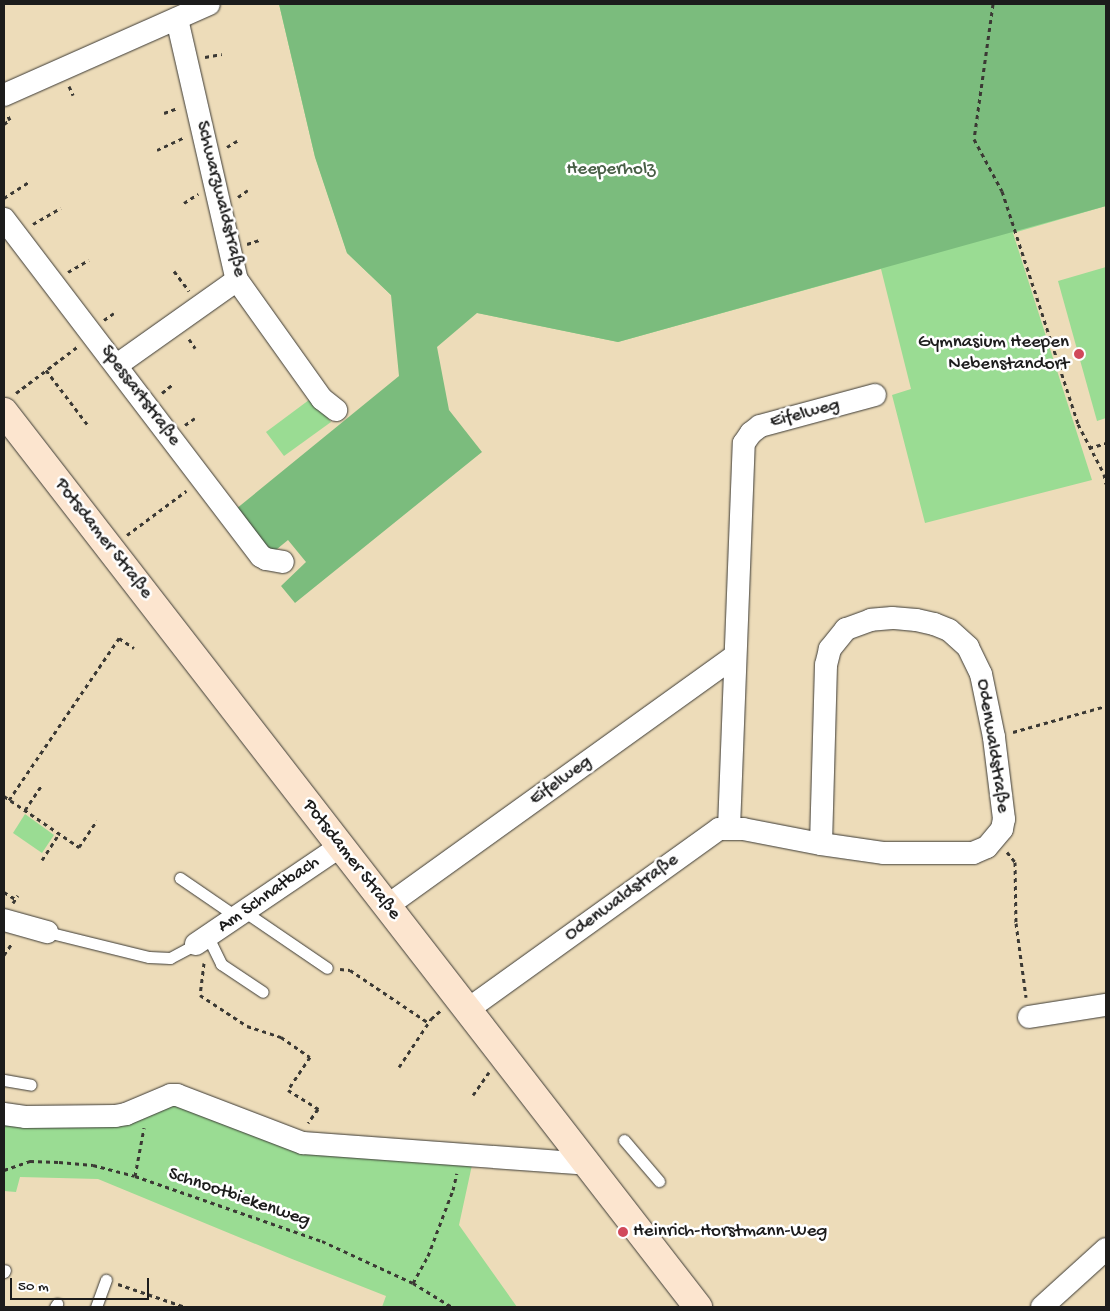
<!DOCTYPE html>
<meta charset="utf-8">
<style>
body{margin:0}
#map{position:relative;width:1110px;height:1311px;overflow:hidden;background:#eddcb9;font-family:"Gochi Hand",sans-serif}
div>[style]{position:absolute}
.green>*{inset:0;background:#9adc93}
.forest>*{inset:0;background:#7bbc7d}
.path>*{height:3px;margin-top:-1.5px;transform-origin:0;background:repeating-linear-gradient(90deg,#3b3934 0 4px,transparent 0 8px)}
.roads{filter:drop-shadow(0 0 1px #3b3934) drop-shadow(0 0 1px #3b3934)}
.lane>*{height:11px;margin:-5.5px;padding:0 5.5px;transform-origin:5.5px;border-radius:5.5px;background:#fff}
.street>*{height:22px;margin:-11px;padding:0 11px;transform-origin:11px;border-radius:11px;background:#fff}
.secondary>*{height:28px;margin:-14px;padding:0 14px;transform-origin:14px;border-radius:14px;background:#fce5cf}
.dots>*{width:14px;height:14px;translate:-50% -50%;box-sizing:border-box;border:2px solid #fff;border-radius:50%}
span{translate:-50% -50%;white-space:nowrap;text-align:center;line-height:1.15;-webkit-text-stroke:5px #fff;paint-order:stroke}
.park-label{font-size:19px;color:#485f46}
.street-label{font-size:19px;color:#1c1c1c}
.poi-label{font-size:19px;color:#1c1c1c}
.right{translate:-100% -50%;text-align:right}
.left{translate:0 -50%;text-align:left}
.frame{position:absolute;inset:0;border:5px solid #1c1c1c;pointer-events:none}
.scale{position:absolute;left:10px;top:1278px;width:139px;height:22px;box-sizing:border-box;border:2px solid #1c1c1c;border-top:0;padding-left:6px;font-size:15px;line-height:18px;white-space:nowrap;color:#1c1c1c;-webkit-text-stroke:4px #fff;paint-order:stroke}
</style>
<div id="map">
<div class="green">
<i style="clip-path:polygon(279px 4px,1106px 4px,1106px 206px,1013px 233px,1092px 480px,925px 523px,892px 395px,911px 389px,881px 269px,618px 342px,391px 295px,347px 253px,315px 157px)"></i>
<i style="clip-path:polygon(1106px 267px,1106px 418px,1097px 421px,1058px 281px)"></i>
<i style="clip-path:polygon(313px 397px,331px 422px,284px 456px,266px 432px)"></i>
<i style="clip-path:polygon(25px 814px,54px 835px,42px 853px,13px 833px)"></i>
<i style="clip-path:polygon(183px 1105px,305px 1151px,472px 1165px,459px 1225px,517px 1307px,382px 1307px,386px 1296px,292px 1259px,98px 1179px,20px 1177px,16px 1192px,4px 1191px,4px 1125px)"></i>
</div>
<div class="forest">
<i style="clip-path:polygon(279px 4px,1106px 4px,1106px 206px,618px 342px,477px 313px,437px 347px,449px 410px,482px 452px,295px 603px,281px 586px,306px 562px,288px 540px,271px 554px,236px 509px,399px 376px,391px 295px,347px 253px,315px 157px)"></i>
</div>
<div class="path">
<i style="left:993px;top:4px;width:136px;rotate:98deg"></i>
<i style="left:974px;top:139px;width:59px;rotate:61.7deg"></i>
<i style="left:1002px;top:191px;width:245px;rotate:71.9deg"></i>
<i style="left:1078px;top:424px;width:56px;rotate:62.5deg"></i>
<i style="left:1104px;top:474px;width:10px;rotate:79deg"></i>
<i style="left:205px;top:57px;width:17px;rotate:-10deg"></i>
<i style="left:69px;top:86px;width:10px;rotate:66deg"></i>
<i style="left:164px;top:113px;width:15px;rotate:-20deg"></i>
<i style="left:4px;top:124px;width:7px;rotate:-34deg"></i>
<i style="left:10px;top:120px;width:7px;rotate:-117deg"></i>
<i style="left:227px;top:147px;width:12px;rotate:-31deg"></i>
<i style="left:157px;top:150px;width:29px;rotate:-25deg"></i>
<i style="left:238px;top:197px;width:12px;rotate:-35deg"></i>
<i style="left:4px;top:198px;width:30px;rotate:-33deg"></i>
<i style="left:184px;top:203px;width:17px;rotate:-33deg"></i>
<i style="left:33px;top:224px;width:32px;rotate:-30deg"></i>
<i style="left:247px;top:244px;width:13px;rotate:-18deg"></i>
<i style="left:174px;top:271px;width:25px;rotate:53deg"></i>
<i style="left:68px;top:272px;width:24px;rotate:-30deg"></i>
<i style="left:104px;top:320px;width:12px;rotate:-35deg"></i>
<i style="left:189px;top:339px;width:11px;rotate:56deg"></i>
<i style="left:46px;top:370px;width:68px;rotate:52.8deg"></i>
<i style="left:16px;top:393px;width:76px;rotate:-37deg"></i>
<i style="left:162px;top:393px;width:14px;rotate:-39deg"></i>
<i style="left:185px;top:425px;width:12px;rotate:-35deg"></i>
<i style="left:1089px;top:448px;width:18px;rotate:-16deg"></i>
<i style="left:127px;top:535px;width:74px;rotate:-36.7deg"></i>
<i style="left:1013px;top:732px;width:97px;rotate:-15.6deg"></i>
<i style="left:4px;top:796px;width:91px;rotate:34.2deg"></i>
<i style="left:79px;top:847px;width:32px;rotate:-56deg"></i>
<i style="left:9px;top:800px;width:196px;rotate:-55.8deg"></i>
<i style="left:119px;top:638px;width:18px;rotate:34deg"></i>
<i style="left:25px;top:810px;width:29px;rotate:-56deg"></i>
<i style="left:1007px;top:852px;width:13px;rotate:51deg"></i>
<i style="left:1015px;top:862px;width:61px;rotate:89.1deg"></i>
<i style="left:1016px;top:923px;width:75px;rotate:82.3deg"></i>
<i style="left:42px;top:860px;width:31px;rotate:-57deg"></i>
<i style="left:4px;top:892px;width:13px;rotate:32deg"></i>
<i style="left:13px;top:903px;width:9px;rotate:-58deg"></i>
<i style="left:4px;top:955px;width:14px;rotate:-56deg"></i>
<i style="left:204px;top:963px;width:32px;rotate:97deg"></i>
<i style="left:200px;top:995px;width:56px;rotate:33.4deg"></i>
<i style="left:247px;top:1026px;width:36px;rotate:18deg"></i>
<i style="left:281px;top:1037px;width:35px;rotate:35deg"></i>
<i style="left:310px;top:1057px;width:40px;rotate:124deg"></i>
<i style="left:288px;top:1090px;width:36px;rotate:32deg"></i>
<i style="left:318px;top:1109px;width:17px;rotate:126deg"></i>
<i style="left:340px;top:969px;width:10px;rotate:6deg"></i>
<i style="left:350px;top:970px;width:95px;rotate:33.9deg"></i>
<i style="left:399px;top:1067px;width:58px;rotate:-56.3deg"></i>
<i style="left:431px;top:1019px;width:13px;rotate:-42deg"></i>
<i style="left:473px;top:1095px;width:28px;rotate:-55deg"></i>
<i style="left:4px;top:1170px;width:28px;rotate:-19deg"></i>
<i style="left:30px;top:1161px;width:29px;rotate:2deg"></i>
<i style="left:59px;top:1162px;width:34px;rotate:5deg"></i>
<i style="left:93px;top:1165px;width:43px;rotate:14.7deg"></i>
<i style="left:135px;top:1176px;width:198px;rotate:19.2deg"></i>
<i style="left:322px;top:1241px;width:100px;rotate:24.8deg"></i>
<i style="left:413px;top:1283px;width:46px;rotate:31.6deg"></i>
<i style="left:135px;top:1176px;width:49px;rotate:-79.4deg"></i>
<i style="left:413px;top:1283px;width:31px;rotate:-61deg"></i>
<i style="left:428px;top:1256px;width:71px;rotate:-69.3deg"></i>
<i style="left:453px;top:1190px;width:17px;rotate:-77deg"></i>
<i style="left:118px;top:1284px;width:71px;rotate:18.9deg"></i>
</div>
<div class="roads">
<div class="lane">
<i style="left:180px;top:878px;width:69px;rotate:34.4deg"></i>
<i style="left:245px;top:912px;width:99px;rotate:34.3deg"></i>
<i style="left:47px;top:932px;width:105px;rotate:13.8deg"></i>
<i style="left:149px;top:957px;width:21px;rotate:3deg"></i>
<i style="left:170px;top:958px;width:30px;rotate:-28deg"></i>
<i style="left:208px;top:937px;width:30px;rotate:64deg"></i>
<i style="left:221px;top:964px;width:50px;rotate:33.7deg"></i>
<i style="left:4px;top:1080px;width:27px;rotate:10deg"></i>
<i style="left:624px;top:1140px;width:54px;rotate:49.5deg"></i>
<i style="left:4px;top:1272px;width:2px;rotate:-63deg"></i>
<i style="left:55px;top:1307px;width:4px;rotate:-56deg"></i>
<i style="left:96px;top:1307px;width:29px;rotate:-70deg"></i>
</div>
<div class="street">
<i style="left:177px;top:19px;width:268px;rotate:77.1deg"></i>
<i style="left:237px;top:280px;width:146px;rotate:54.5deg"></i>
<i style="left:322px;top:399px;width:18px;rotate:38deg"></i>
<i style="left:4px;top:95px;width:224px;rotate:-23.9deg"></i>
<i style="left:4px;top:219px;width:424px;rotate:52.7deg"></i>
<i style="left:261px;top:556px;width:6px;rotate:31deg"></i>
<i style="left:266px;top:559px;width:17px;rotate:10deg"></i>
<i style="left:117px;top:365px;width:147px;rotate:-35.3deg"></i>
<i style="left:729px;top:828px;width:385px;rotate:-87.8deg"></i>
<i style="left:744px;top:443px;width:12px;rotate:-55deg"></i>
<i style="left:751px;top:433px;width:11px;rotate:-38deg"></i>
<i style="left:760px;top:426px;width:119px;rotate:-15.1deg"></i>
<i style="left:387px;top:906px;width:428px;rotate:-35.7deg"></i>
<i style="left:4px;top:920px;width:45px;rotate:15.6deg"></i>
<i style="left:196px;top:944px;width:175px;rotate:-34.1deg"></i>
<i style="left:467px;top:1010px;width:310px;rotate:-35.7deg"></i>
<i style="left:719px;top:829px;width:24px"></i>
<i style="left:743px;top:829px;width:79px;rotate:10.9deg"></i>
<i style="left:821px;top:844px;width:64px;rotate:8.1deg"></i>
<i style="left:884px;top:853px;width:89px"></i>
<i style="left:973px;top:853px;width:15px;rotate:-23deg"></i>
<i style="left:987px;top:847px;width:23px;rotate:-50deg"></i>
<i style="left:1002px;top:829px;width:10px;rotate:-79deg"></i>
<i style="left:1004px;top:819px;width:83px;rotate:-97deg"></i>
<i style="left:994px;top:737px;width:64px;rotate:-101.7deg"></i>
<i style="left:981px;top:674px;width:30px;rotate:-116deg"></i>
<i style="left:968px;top:647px;width:25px;rotate:-138deg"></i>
<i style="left:949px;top:630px;width:16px;rotate:-158deg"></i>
<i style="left:934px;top:624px;width:18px;rotate:-167deg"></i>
<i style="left:916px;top:620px;width:24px;rotate:-175deg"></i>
<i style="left:892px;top:618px;width:21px;rotate:175deg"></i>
<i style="left:871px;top:620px;width:27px;rotate:160deg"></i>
<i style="left:846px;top:629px;width:26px;rotate:129deg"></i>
<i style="left:830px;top:649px;width:16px;rotate:104deg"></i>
<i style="left:826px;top:665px;width:179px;rotate:91.6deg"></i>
<i style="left:1029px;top:1017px;width:78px;rotate:-8.9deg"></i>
<i style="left:4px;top:1114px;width:21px;rotate:8deg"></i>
<i style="left:25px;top:1117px;width:90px;rotate:-0.6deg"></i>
<i style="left:115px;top:1116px;width:11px;rotate:-10deg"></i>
<i style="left:126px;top:1114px;width:49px;rotate:-22.9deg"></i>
<i style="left:171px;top:1095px;width:6px"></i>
<i style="left:177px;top:1095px;width:135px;rotate:20.9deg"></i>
<i style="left:303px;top:1143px;width:285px;rotate:4.2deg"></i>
<i style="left:1042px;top:1307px;width:86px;rotate:-42.2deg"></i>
</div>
<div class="secondary">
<i style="left:4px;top:412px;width:1133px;rotate:52.21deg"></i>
</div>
</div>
<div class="dots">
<i style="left:1079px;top:354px;background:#d1495b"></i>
<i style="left:623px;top:1232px;background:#d1495b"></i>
</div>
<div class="park-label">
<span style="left:611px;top:170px">Heeperholz</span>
</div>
<div class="street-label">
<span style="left:220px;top:199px;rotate:76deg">Schwarzwaldstraße</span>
<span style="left:140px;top:396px;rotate:53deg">Spessartstraße</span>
<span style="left:805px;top:414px;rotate:-15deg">Eifelweg</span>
<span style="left:103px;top:539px;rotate:52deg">Potsdamer Straße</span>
<span style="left:992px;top:746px;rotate:81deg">Odenwaldstraße</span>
<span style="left:561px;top:781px;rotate:-36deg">Eifelweg</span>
<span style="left:351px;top:860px;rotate:52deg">Potsdamer Straße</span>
<span style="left:269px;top:895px;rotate:-35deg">Am Schnatbach</span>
<span style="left:622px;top:898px;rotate:-36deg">Odenwaldstraße</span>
<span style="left:239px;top:1198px;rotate:19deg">Schnootbiekenweg</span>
</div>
<div class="poi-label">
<span class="right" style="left:1069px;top:354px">Gymnasium Heepen<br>Nebenstandort</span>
<span class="left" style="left:633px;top:1232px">Heinrich-Horstmann-Weg</span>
</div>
<div class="frame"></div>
<div class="scale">50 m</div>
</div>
